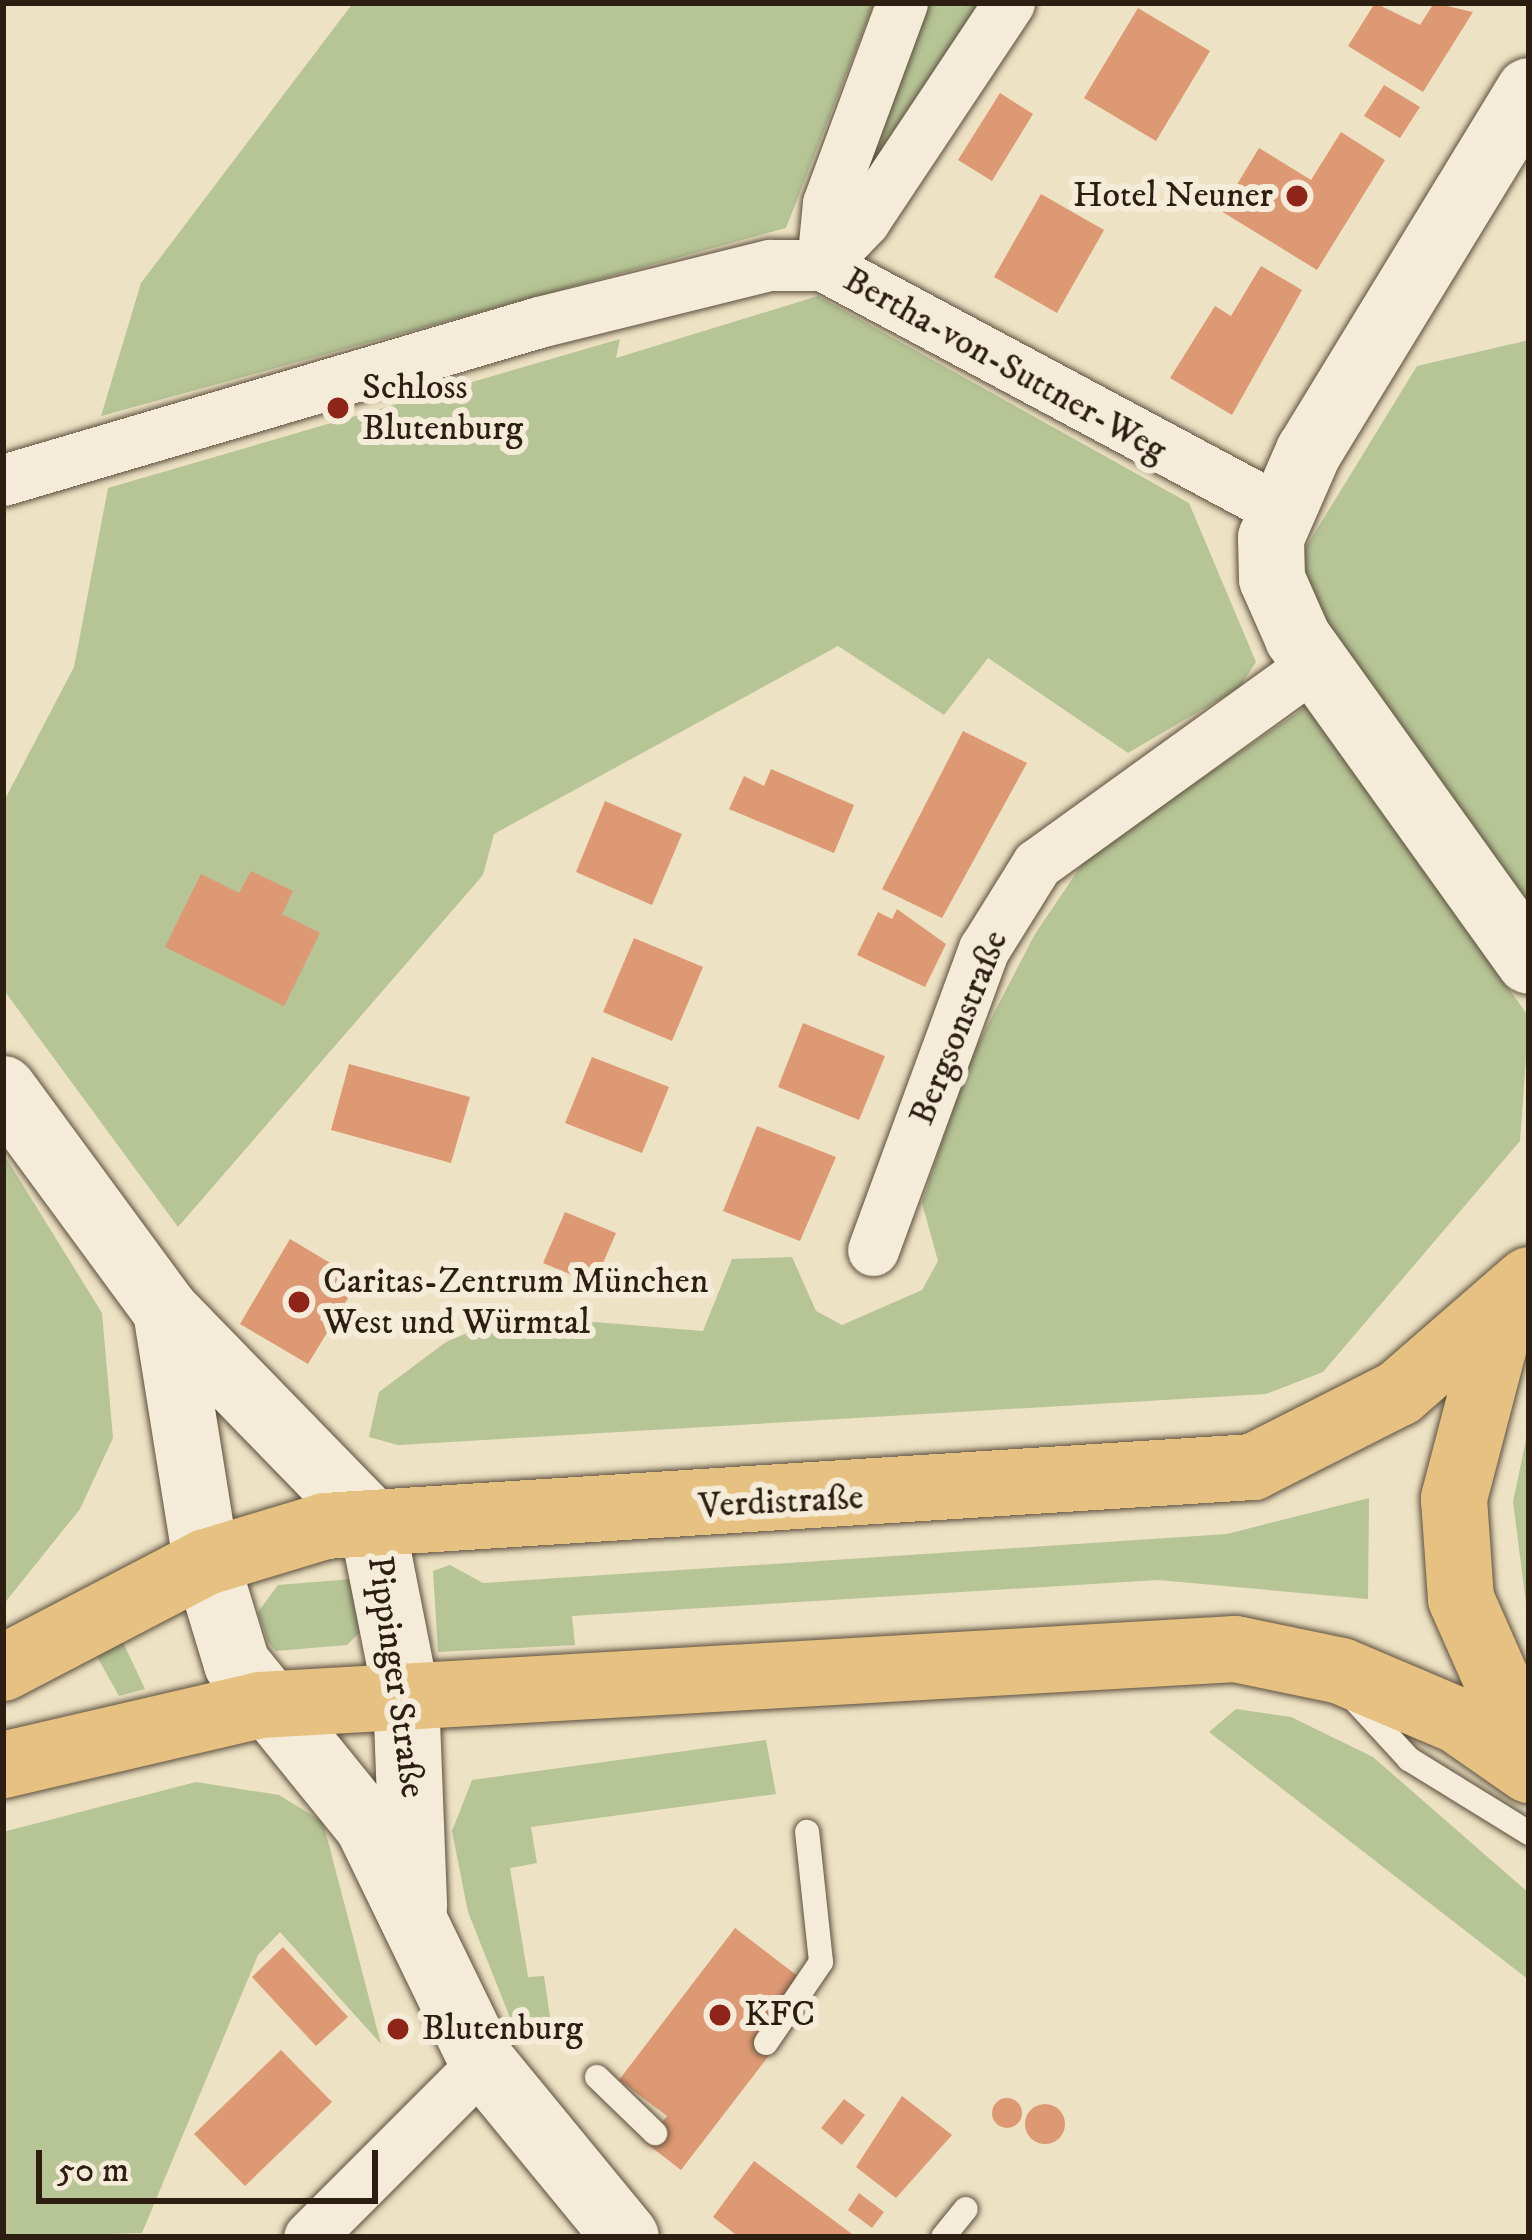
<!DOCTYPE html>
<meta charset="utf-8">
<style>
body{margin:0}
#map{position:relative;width:1532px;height:2240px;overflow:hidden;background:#eee2c4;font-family:"IM FELL DW Pica",serif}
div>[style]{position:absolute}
.green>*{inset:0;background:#b6c496}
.building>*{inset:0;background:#dd9974}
.round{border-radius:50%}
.roads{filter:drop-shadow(0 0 3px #5c4f3d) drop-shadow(0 0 3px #5c4f3d)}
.lane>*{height:24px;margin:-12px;padding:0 12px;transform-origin:12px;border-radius:12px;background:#f4ecd9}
.street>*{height:51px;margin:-25.5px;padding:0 25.5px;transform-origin:25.5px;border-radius:25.5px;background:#f4ecd9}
.secondary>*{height:66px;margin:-33px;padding:0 33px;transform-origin:33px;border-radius:33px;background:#f4ecd9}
.primary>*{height:66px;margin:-33px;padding:0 33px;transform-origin:33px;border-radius:33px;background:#e7c182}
.dots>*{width:33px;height:33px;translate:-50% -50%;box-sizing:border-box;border:6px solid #f4ecd9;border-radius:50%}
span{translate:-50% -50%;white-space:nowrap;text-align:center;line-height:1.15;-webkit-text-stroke:12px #f4ecd9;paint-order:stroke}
.poi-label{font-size:36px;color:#2c1e10}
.right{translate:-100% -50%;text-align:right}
.left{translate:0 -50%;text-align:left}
.street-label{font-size:36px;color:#2c1e10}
.frame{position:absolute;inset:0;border:6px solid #2c1e10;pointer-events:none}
.scale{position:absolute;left:36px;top:2150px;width:342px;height:54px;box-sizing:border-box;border:6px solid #2c1e10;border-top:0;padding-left:15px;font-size:36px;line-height:42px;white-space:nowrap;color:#2c1e10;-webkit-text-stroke:9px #f4ecd9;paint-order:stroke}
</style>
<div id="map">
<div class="green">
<i style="clip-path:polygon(353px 3px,874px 3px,786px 228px,101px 416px,141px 283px)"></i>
<i style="clip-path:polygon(920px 3px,982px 3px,883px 161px,858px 150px)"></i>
<i style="clip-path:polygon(818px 296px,1189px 503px,1256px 662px,1239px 688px,1128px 753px,988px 658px,944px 715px,838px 646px,494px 834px,483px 875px,178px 1227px,3px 989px,3px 803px,74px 667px,108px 488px,620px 339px,616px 358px)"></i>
<i style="clip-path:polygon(1529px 340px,1529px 920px,1355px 675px,1307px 586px,1303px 552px,1417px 366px)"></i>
<i style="clip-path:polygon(1307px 706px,1529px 1017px,1520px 1141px,1323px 1372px,1266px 1394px,398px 1445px,369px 1437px,379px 1392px,446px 1342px,510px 1315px,703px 1331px,732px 1259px,792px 1257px,816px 1311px,842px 1325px,922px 1290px,938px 1261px,922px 1203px,967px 1065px,1035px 934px,1087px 857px)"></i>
<i style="clip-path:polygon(3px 1153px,102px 1313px,113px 1438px,80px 1509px,3px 1605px)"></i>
<i style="clip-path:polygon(1529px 1425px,1529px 1626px,1513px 1502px)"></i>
<i style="clip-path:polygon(1369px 1498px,1368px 1599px,1158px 1580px,572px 1616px,575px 1645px,438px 1652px,433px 1571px,450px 1565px,483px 1583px,1227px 1534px)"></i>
<i style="clip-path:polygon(352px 1579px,367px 1625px,347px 1645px,276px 1651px,268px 1642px,258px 1612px,278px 1585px)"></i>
<i style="clip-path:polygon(120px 1636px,145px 1689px,119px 1696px,95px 1653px)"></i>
<i style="clip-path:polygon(1236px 1709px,1291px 1717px,1373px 1757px,1529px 1893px,1529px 1980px,1209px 1732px)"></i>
<i style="clip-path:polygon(766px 1740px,776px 1794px,531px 1827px,537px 1863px,510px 1868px,528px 1977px,544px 1976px,552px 2030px,518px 2038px,468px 1912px,452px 1831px,472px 1780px)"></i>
<i style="clip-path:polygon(196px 1782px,279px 1795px,323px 1822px,381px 2044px,280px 1932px,258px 1955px,142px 2233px,3px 2237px,3px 1832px)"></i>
</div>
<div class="building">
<i style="clip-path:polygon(1375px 3px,1420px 25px,1434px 3px,1473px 12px,1423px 92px,1348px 46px)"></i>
<i style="clip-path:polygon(1138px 8px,1210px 51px,1156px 141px,1084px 98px)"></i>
<i style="clip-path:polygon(1384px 85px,1420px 107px,1400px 138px,1364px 116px)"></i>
<i style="clip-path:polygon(1000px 93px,1033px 114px,992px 181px,958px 160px)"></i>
<i style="clip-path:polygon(1341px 132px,1385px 160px,1317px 270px,1221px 211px,1259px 148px,1311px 180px)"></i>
<i style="clip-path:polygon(1041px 194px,1104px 230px,1057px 313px,994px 277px)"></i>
<i style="clip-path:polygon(1261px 266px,1302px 290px,1232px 415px,1170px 378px,1215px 306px,1231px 316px)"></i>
<i style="clip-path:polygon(963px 731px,1027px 763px,942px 918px,882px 889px)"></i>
<i style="clip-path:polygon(771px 769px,854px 805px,834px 853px,729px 809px,744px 776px,764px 786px)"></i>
<i style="clip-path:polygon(605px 801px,682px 834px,652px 905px,576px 872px)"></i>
<i style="clip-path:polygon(251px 871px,293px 891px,282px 914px,320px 933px,284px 1006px,165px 947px,201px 874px,239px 893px)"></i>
<i style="clip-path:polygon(897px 909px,946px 944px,925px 987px,857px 955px,878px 912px,892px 919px)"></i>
<i style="clip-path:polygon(634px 938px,703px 967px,672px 1041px,603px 1012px)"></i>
<i style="clip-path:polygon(803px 1023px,885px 1056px,859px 1120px,778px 1087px)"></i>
<i style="clip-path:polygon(592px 1057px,669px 1087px,642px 1153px,565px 1123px)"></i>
<i style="clip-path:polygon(349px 1064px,470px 1097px,451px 1163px,331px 1130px)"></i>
<i style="clip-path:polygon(757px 1126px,836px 1157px,800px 1241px,723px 1211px)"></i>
<i style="clip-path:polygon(565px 1212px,616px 1233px,594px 1284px,543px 1263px)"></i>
<i style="clip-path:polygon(290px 1239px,359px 1280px,308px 1364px,240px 1324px)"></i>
<i style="clip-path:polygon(735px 1928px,799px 1977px,755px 2035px,774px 2049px,681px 2170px,646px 2143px,667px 2116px,619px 2080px)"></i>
<i style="clip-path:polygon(283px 1947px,348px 2017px,316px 2046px,252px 1977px)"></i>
<i style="clip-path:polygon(281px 2050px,332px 2102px,245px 2186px,194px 2134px)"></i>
<i style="clip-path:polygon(902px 2096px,952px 2135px,896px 2198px,856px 2167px)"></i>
<i class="round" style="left:992px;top:2098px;width:30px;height:30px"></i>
<i style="clip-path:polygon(844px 2099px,865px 2115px,842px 2145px,821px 2128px)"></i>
<i class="round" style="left:1025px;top:2104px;width:40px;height:40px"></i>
<i style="clip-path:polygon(754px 2161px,852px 2234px,850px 2237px,739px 2237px,713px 2217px)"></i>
<i style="clip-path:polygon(859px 2193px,884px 2212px,872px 2228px,848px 2210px)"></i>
</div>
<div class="roads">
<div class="lane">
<i style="left:1351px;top:1696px;width:86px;rotate:47.4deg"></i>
<i style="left:1409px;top:1759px;width:141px;rotate:31.7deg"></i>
<i style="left:766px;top:2043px;width:98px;rotate:-55.8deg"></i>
<i style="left:821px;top:1962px;width:131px;rotate:-96.1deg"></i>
<i style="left:597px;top:2077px;width:81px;rotate:44deg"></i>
<i style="left:943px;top:2237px;width:36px;rotate:-51deg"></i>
</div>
<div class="street">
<i style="left:822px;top:265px;width:61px;rotate:-46.3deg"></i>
<i style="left:864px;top:221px;width:262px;rotate:-56.4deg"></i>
<i style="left:822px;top:265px;width:62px;rotate:-84.5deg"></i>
<i style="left:828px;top:203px;width:213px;rotate:-69.7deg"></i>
<i style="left:3px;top:480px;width:559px;rotate:-16.42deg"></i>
<i style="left:539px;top:322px;width:238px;rotate:-13.9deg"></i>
<i style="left:770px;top:265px;width:52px"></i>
<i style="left:822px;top:265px;width:517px;rotate:28.15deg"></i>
<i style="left:873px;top:1250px;width:321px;rotate:-69.8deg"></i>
<i style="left:984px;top:949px;width:100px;rotate:-58.1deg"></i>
<i style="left:1037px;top:864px;width:344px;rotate:-35.8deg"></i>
<i style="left:309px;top:2237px;width:246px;rotate:-45deg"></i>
</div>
<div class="secondary">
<i style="left:1529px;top:91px;width:422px;rotate:121.4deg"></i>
<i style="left:1309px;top:451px;width:95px;rotate:113.6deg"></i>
<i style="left:1271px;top:538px;width:41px;rotate:88.6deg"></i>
<i style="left:1272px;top:579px;width:64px;rotate:66.2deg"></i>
<i style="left:1298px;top:638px;width:397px;rotate:54.4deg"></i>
<i style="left:3px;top:1089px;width:275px;rotate:53.7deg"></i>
<i style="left:166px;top:1311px;width:296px;rotate:45.8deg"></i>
<i style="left:372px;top:1523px;width:175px;rotate:78.8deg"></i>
<i style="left:406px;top:1695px;width:212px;rotate:87.8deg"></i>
<i style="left:166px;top:1311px;width:254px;rotate:80.9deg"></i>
<i style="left:206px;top:1562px;width:107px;rotate:73.1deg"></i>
<i style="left:237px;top:1664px;width:208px;rotate:51deg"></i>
<i style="left:368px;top:1826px;width:263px;rotate:64.1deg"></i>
<i style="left:483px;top:2063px;width:225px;rotate:50.6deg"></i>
</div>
<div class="primary">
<i style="left:1505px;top:1304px;width:202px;rotate:104.7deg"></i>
<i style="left:1454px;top:1499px;width:100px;rotate:86deg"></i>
<i style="left:1461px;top:1599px;width:168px;rotate:66.2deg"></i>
<i style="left:3px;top:1668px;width:229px;rotate:-27.6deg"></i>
<i style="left:206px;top:1562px;width:124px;rotate:-16.8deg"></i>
<i style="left:325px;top:1526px;width:930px;rotate:-3.64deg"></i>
<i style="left:1253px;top:1467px;width:164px;rotate:-26.9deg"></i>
<i style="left:1399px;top:1393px;width:172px;rotate:-41deg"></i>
<i style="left:3px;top:1765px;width:264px;rotate:-13.1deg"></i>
<i style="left:260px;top:1705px;width:977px;rotate:-3.29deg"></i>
<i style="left:1235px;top:1649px;width:108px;rotate:11.7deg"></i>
<i style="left:1341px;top:1671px;width:126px;rotate:22.9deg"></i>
<i style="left:1457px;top:1720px;width:88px;rotate:34.8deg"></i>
</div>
</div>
<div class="dots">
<i style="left:1297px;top:196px;background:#8f2418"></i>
<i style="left:338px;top:408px;background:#8f2418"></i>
<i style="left:299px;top:1302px;background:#8f2418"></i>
<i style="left:720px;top:2015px;background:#8f2418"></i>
<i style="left:398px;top:2029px;background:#8f2418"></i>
</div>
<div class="poi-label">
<span class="right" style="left:1273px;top:196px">Hotel Neuner</span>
<span class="left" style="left:362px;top:408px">Schloss<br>Blutenburg</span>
<span class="left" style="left:323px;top:1302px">Caritas-Zentrum München<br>West und Würmtal</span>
<span class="left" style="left:744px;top:2015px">KFC</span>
<span class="left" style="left:422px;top:2029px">Blutenburg</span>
</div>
<div class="street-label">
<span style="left:1005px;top:365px;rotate:29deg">Bertha-von-Suttner-Weg</span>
<span style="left:959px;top:1028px;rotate:-68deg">Bergsonstraße</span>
<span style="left:781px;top:1502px;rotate:-3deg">Verdistraße</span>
<span style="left:396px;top:1677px;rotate:82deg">Pippinger Straße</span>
</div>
<div class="frame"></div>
<div class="scale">50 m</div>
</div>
